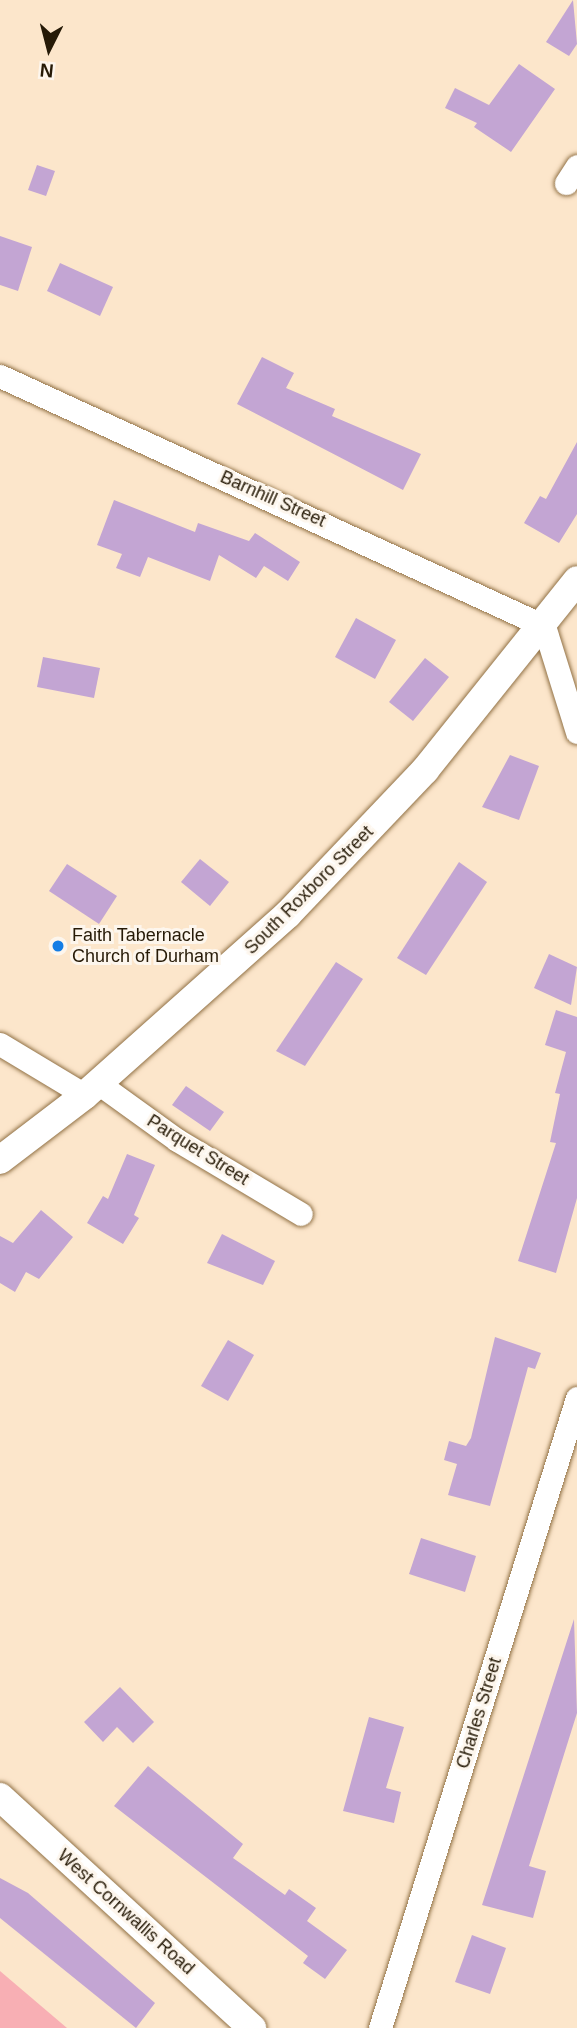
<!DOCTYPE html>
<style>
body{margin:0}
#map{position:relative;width:577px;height:2028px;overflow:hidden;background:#fce6cb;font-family:Arial,sans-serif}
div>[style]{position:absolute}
.green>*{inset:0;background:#f8afb4}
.building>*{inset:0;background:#c3a5d3}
.roads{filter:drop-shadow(0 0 2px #917145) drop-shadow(0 0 2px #917145)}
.minor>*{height:23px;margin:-11.5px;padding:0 11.5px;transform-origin:11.5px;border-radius:11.5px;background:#fff}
.tertiary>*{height:28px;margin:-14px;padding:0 14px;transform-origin:14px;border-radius:14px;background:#fff}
.dots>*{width:19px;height:19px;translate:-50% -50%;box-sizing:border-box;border:4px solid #fdf6ed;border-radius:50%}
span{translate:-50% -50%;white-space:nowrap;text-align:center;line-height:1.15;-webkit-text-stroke:6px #fdf6ed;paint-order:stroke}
.street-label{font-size:18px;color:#261a07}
.poi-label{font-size:18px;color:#261a07}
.left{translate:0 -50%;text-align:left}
.north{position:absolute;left:14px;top:14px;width:70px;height:70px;-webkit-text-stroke:5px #fdf6ed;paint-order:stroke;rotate:186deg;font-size:19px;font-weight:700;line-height:28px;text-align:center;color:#261a07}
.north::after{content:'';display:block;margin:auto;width:24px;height:32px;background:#261a07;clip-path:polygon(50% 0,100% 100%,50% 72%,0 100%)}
</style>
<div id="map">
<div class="green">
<i style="clip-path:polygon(0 1971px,67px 2028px,0 2028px)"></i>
</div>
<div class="building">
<i style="clip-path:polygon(573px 0,577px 44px,569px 56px,546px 42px)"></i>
<i style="clip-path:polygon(519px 64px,555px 89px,511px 152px,474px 127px,477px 123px,445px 108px,455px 88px,489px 105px)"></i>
<i style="clip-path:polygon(37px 165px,55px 171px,46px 196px,28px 190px)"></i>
<i style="clip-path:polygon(0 236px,32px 247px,18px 291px,0 285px)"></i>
<i style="clip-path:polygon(60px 263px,113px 287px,100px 316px,47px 291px)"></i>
<i style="clip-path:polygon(262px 357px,294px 373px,286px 388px,335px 409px,332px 416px,421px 454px,403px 490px,237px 404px)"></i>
<i style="clip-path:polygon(577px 442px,577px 514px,559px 543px,524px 523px,540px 496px,546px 499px)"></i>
<i style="clip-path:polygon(114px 500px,195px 532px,198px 523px,249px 541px,255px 533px,300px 562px,288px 581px,264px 566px,256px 578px,219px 555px,210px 581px,148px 557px,140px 577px,116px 568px,122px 554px,97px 545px)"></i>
<i style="clip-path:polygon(356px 618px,396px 640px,375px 679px,335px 657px)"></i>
<i style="clip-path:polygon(43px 657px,100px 668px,94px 698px,37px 687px)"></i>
<i style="clip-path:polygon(425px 658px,449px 677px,413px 721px,389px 702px)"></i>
<i style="clip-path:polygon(510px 755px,539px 766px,519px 820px,482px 807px)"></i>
<i style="clip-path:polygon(200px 859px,229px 882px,210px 906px,181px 882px)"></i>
<i style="clip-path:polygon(459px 862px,487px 882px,426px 975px,397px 958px)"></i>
<i style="clip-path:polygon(67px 864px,117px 896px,99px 924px,49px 891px)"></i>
<i style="clip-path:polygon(549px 954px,577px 967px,571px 1005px,534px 988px)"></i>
<i style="clip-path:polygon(336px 962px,363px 979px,305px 1066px,276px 1051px)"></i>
<i style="clip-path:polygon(556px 1010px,577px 1017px,577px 1198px,556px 1273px,518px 1261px,556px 1143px,550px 1142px,560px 1094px,555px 1093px,566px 1052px,545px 1045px)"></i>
<i style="clip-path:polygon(186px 1086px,224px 1112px,210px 1131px,172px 1105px)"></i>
<i style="clip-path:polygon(127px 1154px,155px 1165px,134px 1215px,139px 1218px,123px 1244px,87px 1223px,103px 1196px,108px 1199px)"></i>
<i style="clip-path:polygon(41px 1210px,73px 1237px,39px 1279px,26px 1272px,15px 1292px,0 1283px,0 1236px,13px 1243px)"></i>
<i style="clip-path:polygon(222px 1234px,275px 1261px,263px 1285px,207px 1263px)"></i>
<i style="clip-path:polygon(495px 1337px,541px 1353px,535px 1369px,528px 1367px,490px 1506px,448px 1495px,457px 1464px,444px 1460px,449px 1441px,466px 1446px,471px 1438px)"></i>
<i style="clip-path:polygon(228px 1340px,254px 1355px,228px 1401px,201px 1386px)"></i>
<i style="clip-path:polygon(421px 1538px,476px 1556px,465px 1592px,409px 1574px)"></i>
<i style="clip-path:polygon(574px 1619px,577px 1713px,529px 1866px,546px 1871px,533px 1918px,482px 1905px)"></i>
<i style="clip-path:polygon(120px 1687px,154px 1722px,133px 1743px,117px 1727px,103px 1742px,84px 1722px)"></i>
<i style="clip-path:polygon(369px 1717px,404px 1727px,386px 1788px,401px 1792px,394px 1823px,343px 1811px)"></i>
<i style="clip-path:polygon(148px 1766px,243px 1844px,233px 1858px,285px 1895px,289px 1889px,316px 1908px,307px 1921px,347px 1950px,325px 1979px,303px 1963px,308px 1956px,114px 1806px)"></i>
<i style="clip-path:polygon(0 1878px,28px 1893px,155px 2003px,136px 2028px,0 1918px)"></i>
<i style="clip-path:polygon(472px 1935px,506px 1948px,490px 1994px,455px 1982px)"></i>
</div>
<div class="roads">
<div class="minor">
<i style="left:566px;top:183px;width:20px;rotate:-57deg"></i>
<i style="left:0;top:376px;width:599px;rotate:24.68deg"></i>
<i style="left:544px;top:626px;width:111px;rotate:72.7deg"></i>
<i style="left:0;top:1044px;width:99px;rotate:31deg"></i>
<i style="left:98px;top:1083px;width:97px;rotate:35.8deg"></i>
<i style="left:177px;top:1140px;width:144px;rotate:30.8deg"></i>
<i style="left:380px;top:2028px;width:660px;rotate:-72.64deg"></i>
</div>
<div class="tertiary">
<i style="left:0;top:1160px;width:107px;rotate:-37.4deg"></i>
<i style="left:85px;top:1095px;width:272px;rotate:-41.7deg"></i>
<i style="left:288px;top:914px;width:199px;rotate:-46.4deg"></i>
<i style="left:425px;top:770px;width:243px;rotate:-51.3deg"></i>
<i style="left:0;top:1797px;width:342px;rotate:42.5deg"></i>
</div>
</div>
<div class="dots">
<i style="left:58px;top:946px;background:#147de5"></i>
</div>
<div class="street-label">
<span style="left:273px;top:499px;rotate:24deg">Barnhill Street</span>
<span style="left:309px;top:890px;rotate:-45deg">South Roxboro Street</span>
<span style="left:198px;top:1150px;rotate:32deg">Parquet Street</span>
<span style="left:479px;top:1713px;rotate:-73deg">Charles Street</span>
<span style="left:126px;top:1912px;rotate:42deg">West Cornwallis Road</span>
</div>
<div class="poi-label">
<span class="left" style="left:72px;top:946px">Faith Tabernacle<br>Church of Durham</span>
</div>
<div class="north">N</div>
</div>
